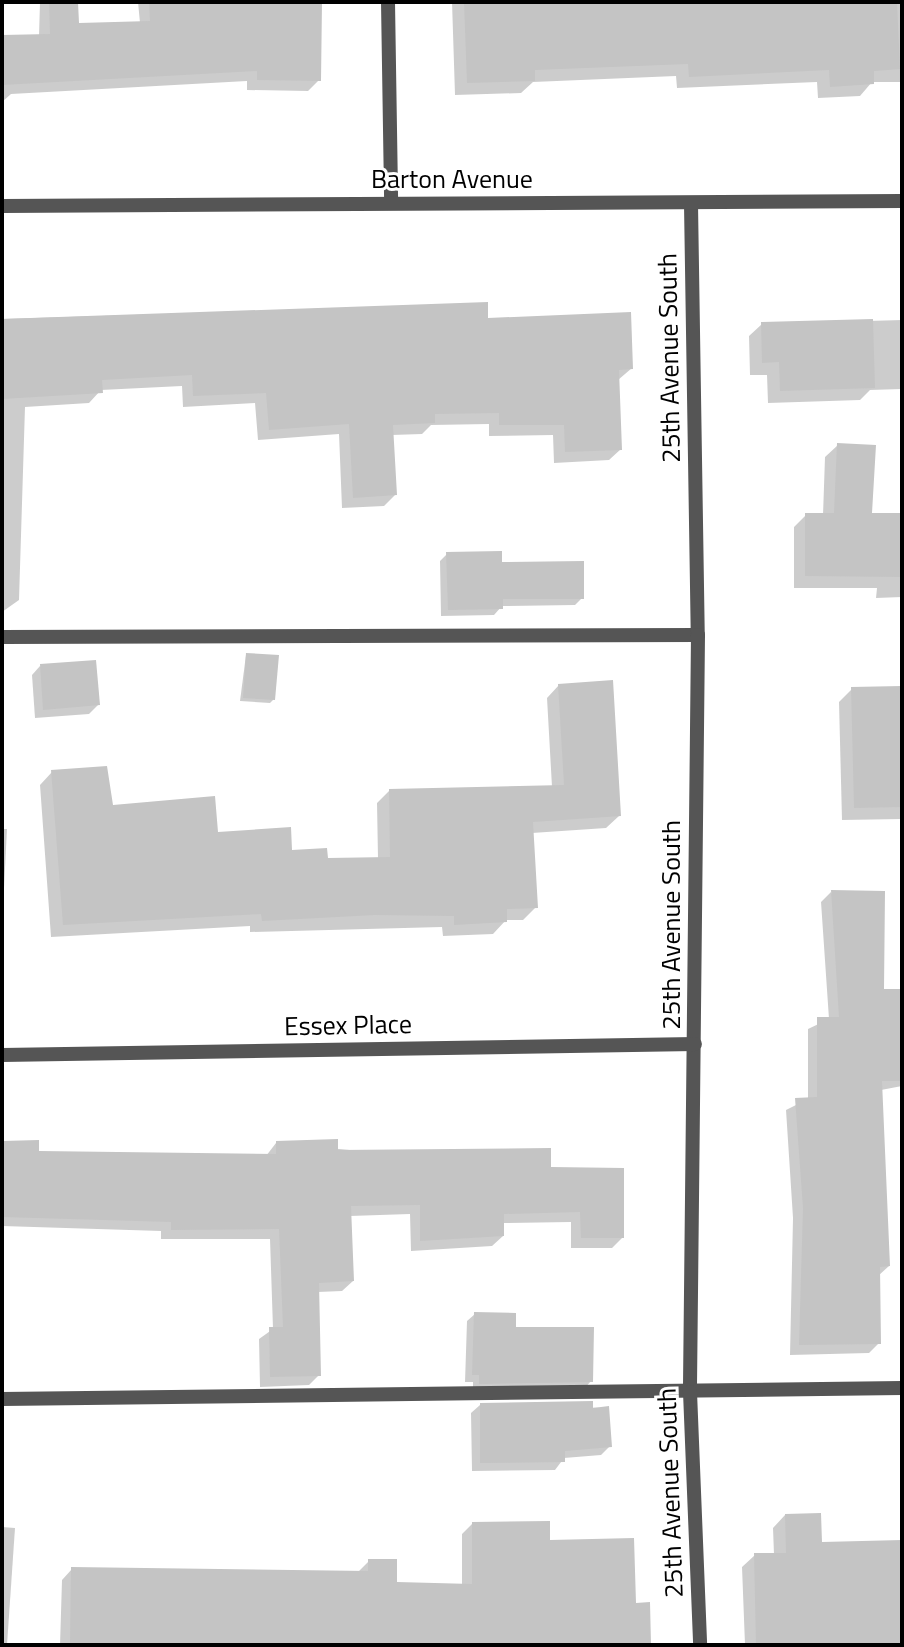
<!DOCTYPE html>
<style>
body{margin:0}
#map{position:relative;width:904px;height:1647px;overflow:hidden;background:#fff;font-family:"Titillium Web",sans-serif}
div>[style]{position:absolute}
.shadow>*{inset:0;background:#0003}
.building>*{inset:0;background:#c4c4c4}
.lane>*{height:14px;margin:-7px;padding:0 7px;transform-origin:7px;border-radius:7px;background:#555}
.street>*{height:14px;margin:-7px;padding:0 7px;transform-origin:7px;border-radius:7px;background:#555}
span{translate:-50% -50%;white-space:nowrap;text-align:center;line-height:1.15;-webkit-text-stroke:6px #fff;paint-order:stroke}
.street-label{font-size:26px;color:#000}
.frame{position:absolute;inset:0;border:4px solid #000;pointer-events:none}
</style>
<div id="map">
<div class="shadow">
<i style="clip-path:polygon(40px 2px,77px 2px,77px 25px,140px 23px,138px 2px,320px 2px,319px 80px,308px 91px,247px 90px,247px 81px,11px 94px,2px 102px,2px 37px,39px 36px)"></i>
<i style="clip-path:polygon(452px 2px,902px 2px,902px 82px,872px 82px,860px 96px,818px 98px,817px 82px,677px 88px,676px 76px,533px 82px,521px 93px,455px 95px)"></i>
<i style="clip-path:polygon(486px 304px,486px 320px,632px 368px,618px 380px,621px 449px,609px 460px,554px 463px,553px 435px,489px 436px,489px 424px,431px 425px,422px 434px,392px 435px,395px 495px,384px 506px,342px 508px,339px 434px,258px 440px,255px 403px,183px 407px,182px 386px,101px 390px,89px 403px,25px 407px,19px 600px,2px 612px,2px 319px)"></i>
<i style="clip-path:polygon(902px 320px,902px 389px,870px 390px,860px 400px,768px 403px,767px 375px,750px 375px,749px 336px,762px 324px)"></i>
<i style="clip-path:polygon(838px 445px,871px 515px,902px 515px,902px 597px,876px 598px,877px 588px,794px 588px,794px 527px,806px 515px,823px 515px,825px 457px)"></i>
<i style="clip-path:polygon(447px 554px,500px 564px,582px 598px,575px 605px,502px 606px,494px 615px,441px 616px,440px 561px)"></i>
<i style="clip-path:polygon(246px 655px,274px 699px,270px 703px,240px 701px)"></i>
<i style="clip-path:polygon(40px 666px,98px 705px,89px 714px,35px 718px,32px 675px)"></i>
<i style="clip-path:polygon(559px 685px,619px 816px,606px 828px,532px 833px,536px 907px,523px 920px,506px 920px,493px 934px,443px 936px,442px 927px,250px 932px,250px 926px,51px 937px,40px 785px,52px 772px,112px 807px,326px 860px,378px 859px,377px 803px,390px 790px,552px 787px,547px 698px)"></i>
<i style="clip-path:polygon(902px 688px,902px 819px,842px 820px,839px 702px,852px 689px)"></i>
<i style="clip-path:polygon(2px 829px,7px 829px,2px 928px)"></i>
<i style="clip-path:polygon(831px 892px,882px 991px,902px 990px,902px 1086px,881px 1090px,889px 1266px,878px 1276px,879px 1343px,869px 1353px,790px 1355px,793px 1218px,786px 1110px,808px 1099px,808px 1029px,829px 1019px,821px 902px)"></i>
<i style="clip-path:polygon(37px 1142px,38px 1153px,266px 1156px,276px 1143px,550px 1169px,623px 1237px,612px 1248px,571px 1248px,571px 1222px,503px 1223px,503px 1236px,492px 1246px,411px 1251px,410px 1214px,350px 1216px,353px 1281px,342px 1291px,318px 1292px,319px 1375px,309px 1385px,260px 1387px,259px 1339px,273px 1329px,270px 1239px,161px 1239px,161px 1231px,2px 1226px,2px 1143px)"></i>
<i style="clip-path:polygon(475px 1314px,591px 1381px,584px 1389px,473px 1390px,473px 1382px,465px 1382px,467px 1321px)"></i>
<i style="clip-path:polygon(480px 1405px,607px 1408px,610px 1446px,601px 1455px,564px 1458px,555px 1470px,472px 1471px,471px 1413px)"></i>
<i style="clip-path:polygon(785px 1515px,820px 1544px,902px 1542px,902px 1645px,745px 1645px,742px 1567px,755px 1555px,774px 1555px,773px 1528px)"></i>
<i style="clip-path:polygon(472px 1524px,549px 1541px,634px 1605px,649px 1604px,649px 1645px,60px 1645px,62px 1580px,72px 1569px,358px 1572px,369px 1561px,395px 1584px,462px 1585px,462px 1534px)"></i>
<i style="clip-path:polygon(2px 1527px,15px 1528px,7px 1645px,2px 1645px)"></i>
</div>
<div class="building">
<i style="clip-path:polygon(49px 2px,78px 2px,79px 23px,150px 21px,149px 2px,322px 2px,321px 81px,257px 80px,257px 71px,2px 85px,2px 35px,50px 34px)"></i>
<i style="clip-path:polygon(464px 2px,897px 2px,900px 69px,874px 71px,874px 84px,830px 87px,829px 70px,689px 77px,688px 64px,535px 70px,535px 81px,467px 83px)"></i>
<i style="clip-path:polygon(488px 302px,488px 318px,631px 312px,633px 369px,619px 370px,622px 450px,565px 452px,564px 425px,499px 425px,499px 413px,435px 414px,435px 423px,393px 425px,397px 495px,353px 498px,349px 424px,269px 430px,266px 393px,193px 396px,192px 375px,102px 380px,103px 393px,2px 399px,2px 319px)"></i>
<i style="clip-path:polygon(873px 319px,875px 388px,780px 391px,779px 362px,762px 363px,761px 322px)"></i>
<i style="clip-path:polygon(837px 443px,876px 445px,872px 513px,902px 513px,902px 577px,805px 576px,805px 513px,834px 513px)"></i>
<i style="clip-path:polygon(502px 551px,502px 562px,584px 561px,584px 599px,503px 599px,503px 609px,448px 610px,446px 552px)"></i>
<i style="clip-path:polygon(246px 653px,279px 655px,275px 700px,243px 698px)"></i>
<i style="clip-path:polygon(96px 660px,100px 705px,43px 710px,40px 664px)"></i>
<i style="clip-path:polygon(613px 680px,621px 816px,533px 822px,538px 908px,507px 909px,507px 922px,454px 925px,454px 916px,375px 915px,262px 921px,261px 914px,63px 925px,51px 770px,107px 766px,113px 805px,215px 796px,218px 832px,291px 827px,292px 850px,327px 848px,328px 858px,390px 857px,389px 789px,564px 785px,558px 684px)"></i>
<i style="clip-path:polygon(902px 686px,902px 807px,854px 808px,851px 687px)"></i>
<i style="clip-path:polygon(831px 890px,885px 891px,884px 989px,902px 989px,902px 1081px,882px 1081px,890px 1266px,880px 1267px,881px 1344px,799px 1345px,803px 1208px,795px 1098px,817px 1097px,817px 1017px,839px 1017px)"></i>
<i style="clip-path:polygon(338px 1139px,338px 1150px,551px 1148px,551px 1167px,624px 1168px,624px 1238px,581px 1238px,580px 1212px,504px 1214px,504px 1236px,420px 1241px,420px 1205px,351px 1206px,354px 1281px,319px 1283px,321px 1376px,270px 1377px,269px 1327px,283px 1327px,279px 1229px,171px 1230px,171px 1222px,2px 1217px,2px 1141px,39px 1140px,39px 1151px,276px 1154px,276px 1141px)"></i>
<i style="clip-path:polygon(474px 1312px,516px 1313px,516px 1327px,594px 1327px,593px 1382px,479px 1384px,479px 1375px,472px 1375px)"></i>
<i style="clip-path:polygon(593px 1401px,593px 1408px,609px 1406px,612px 1447px,565px 1451px,565px 1462px,480px 1463px,480px 1403px)"></i>
<i style="clip-path:polygon(821px 1513px,822px 1542px,902px 1540px,902px 1645px,756px 1645px,754px 1553px,786px 1553px,785px 1514px)"></i>
<i style="clip-path:polygon(550px 1521px,550px 1540px,634px 1538px,636px 1603px,650px 1602px,651px 1645px,70px 1645px,71px 1567px,368px 1571px,368px 1559px,397px 1559px,397px 1582px,472px 1584px,472px 1522px)"></i>
</div>
<div class="lane">
<i style="left:2px;top:637px;width:696px;rotate:-0.16deg"></i>
<i style="left:2px;top:1399px;width:900px;rotate:-0.7deg"></i>
</div>
<div class="street">
<i style="left:388px;top:2px;width:201px;rotate:89.1deg"></i>
<i style="left:691px;top:204px;width:431px;rotate:89.1deg"></i>
<i style="left:698px;top:635px;width:757px;rotate:90.61deg"></i>
<i style="left:690px;top:1392px;width:253px;rotate:87.7deg"></i>
<i style="left:2px;top:206px;width:900px;rotate:-0.32deg"></i>
<i style="left:2px;top:1055px;width:693px;rotate:-0.91deg"></i>
</div>
<div class="street-label">
<span style="left:452px;top:179px">Barton Avenue</span>
<span style="left:669px;top:358px;rotate:-91deg">25th Avenue South</span>
<span style="left:671px;top:925px;rotate:-90deg">25th Avenue South</span>
<span style="left:348px;top:1025px;rotate:-1deg">Essex Place</span>
<span style="left:670px;top:1493px;rotate:-92deg">25th Avenue South</span>
</div>
<div class="frame"></div>
</div>
